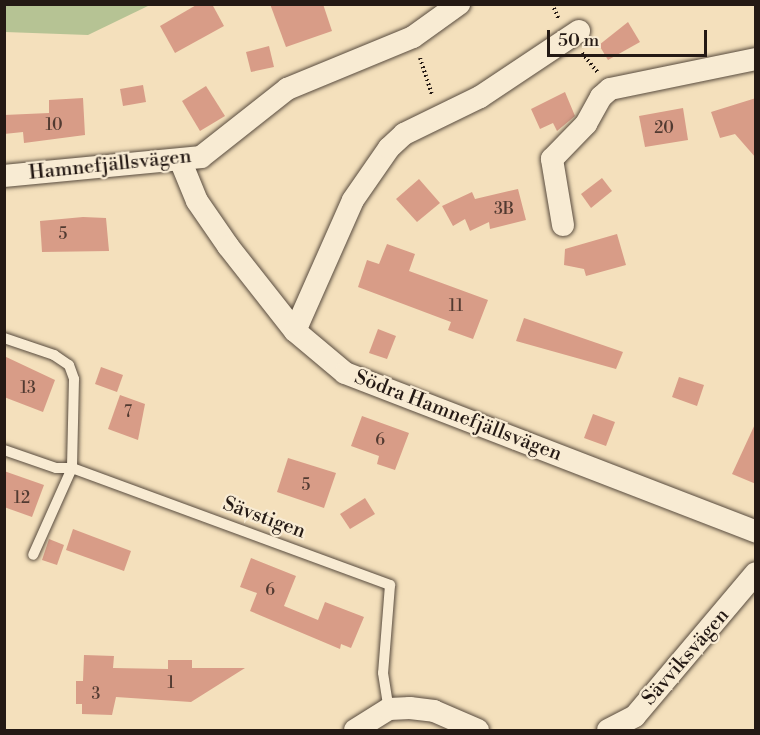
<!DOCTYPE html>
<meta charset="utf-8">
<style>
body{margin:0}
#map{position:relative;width:760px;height:735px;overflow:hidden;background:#f4e0bc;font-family:"Libre Bodoni",serif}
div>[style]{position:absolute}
.green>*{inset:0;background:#b6c394}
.building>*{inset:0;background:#d89c87}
.path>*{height:4px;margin-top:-2px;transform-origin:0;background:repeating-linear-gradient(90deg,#241914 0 1.5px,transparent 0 4.5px)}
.roads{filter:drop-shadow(0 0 2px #584b3e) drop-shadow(0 0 2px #584b3e)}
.service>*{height:10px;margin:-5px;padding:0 5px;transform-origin:5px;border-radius:5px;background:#f8ebd3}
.minor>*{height:22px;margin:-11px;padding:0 11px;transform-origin:11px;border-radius:11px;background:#f8ebd3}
span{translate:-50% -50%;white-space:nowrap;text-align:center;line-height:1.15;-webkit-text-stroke:4.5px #f8ebd3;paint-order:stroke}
.number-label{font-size:16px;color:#513a31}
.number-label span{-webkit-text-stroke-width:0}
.street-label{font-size:20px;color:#241914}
.frame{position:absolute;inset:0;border:6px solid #241914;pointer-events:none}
.scale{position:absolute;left:547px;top:30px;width:160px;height:27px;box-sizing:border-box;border:3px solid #241914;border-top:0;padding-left:8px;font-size:18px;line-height:21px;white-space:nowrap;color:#241914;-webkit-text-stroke:4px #f8ebd3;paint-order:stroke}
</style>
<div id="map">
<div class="green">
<i style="clip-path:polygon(5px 4px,150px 4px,150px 5px,88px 35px,5px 32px)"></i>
</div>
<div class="building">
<i style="clip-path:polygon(198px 4px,212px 4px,224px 26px,175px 53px,160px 26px)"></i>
<i style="clip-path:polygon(270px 4px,323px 4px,332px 31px,286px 47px)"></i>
<i style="clip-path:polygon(628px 22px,640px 42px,608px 60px,599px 45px)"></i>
<i style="clip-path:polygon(269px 46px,274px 67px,251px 72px,246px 52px)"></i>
<i style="clip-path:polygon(143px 85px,146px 102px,123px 106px,120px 89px)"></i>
<i style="clip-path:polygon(206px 86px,225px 116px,200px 131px,182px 101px)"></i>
<i style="clip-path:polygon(565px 92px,575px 116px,557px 131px,553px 123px,540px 129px,531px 109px)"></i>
<i style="clip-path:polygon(83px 98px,85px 135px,24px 143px,23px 132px,4px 134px,4px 115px,49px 113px,49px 100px)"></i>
<i style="clip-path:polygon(756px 98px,756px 158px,735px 134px,720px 138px,711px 112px)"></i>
<i style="clip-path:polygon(683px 108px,688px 140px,645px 147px,639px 116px)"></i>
<i style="clip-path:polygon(602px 178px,612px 191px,591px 208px,581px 194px)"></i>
<i style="clip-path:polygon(419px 179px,440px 203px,417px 222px,396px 199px)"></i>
<i style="clip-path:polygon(518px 189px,526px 220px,490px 229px,489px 222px,470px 231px,465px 219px,453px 226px,442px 206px,472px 192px,475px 199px)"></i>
<i style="clip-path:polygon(83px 217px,106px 218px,109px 251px,42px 252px,40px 221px)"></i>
<i style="clip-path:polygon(617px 234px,626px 265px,586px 276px,584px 269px,564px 265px,565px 249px)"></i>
<i style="clip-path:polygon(387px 244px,415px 254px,409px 271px,488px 300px,473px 339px,448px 330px,451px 322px,358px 287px,367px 260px,379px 264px)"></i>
<i style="clip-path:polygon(524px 318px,623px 352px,616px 369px,516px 341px)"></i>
<i style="clip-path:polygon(378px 329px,396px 336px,387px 359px,369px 353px)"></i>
<i style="clip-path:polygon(4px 356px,55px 380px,43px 412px,4px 397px)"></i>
<i style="clip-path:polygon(101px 367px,123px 375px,117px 392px,95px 384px)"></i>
<i style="clip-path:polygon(679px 377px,704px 385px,697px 406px,672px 397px)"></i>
<i style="clip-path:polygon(120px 395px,145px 404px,138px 440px,108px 429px)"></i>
<i style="clip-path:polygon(593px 414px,615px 422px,606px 446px,584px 438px)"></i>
<i style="clip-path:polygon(362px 416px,409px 433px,395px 470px,377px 464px,379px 456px,351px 446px)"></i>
<i style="clip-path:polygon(756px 422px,756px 484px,732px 474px)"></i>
<i style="clip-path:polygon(288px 458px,336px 473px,324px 508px,277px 492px)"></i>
<i style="clip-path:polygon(4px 471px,44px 485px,32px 517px,4px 507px)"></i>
<i style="clip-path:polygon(365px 498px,375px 514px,350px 529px,340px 514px)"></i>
<i style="clip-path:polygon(73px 529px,131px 551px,124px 571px,66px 550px)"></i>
<i style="clip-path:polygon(49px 539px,64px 545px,57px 565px,42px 560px)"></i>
<i style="clip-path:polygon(251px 558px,296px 576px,284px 606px,318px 620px,325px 602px,364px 617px,351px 648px,341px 644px,340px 649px,250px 611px,257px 593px,240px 587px)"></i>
<i style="clip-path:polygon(84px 655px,114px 656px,113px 668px,168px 669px,168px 660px,192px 660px,192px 668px,245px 668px,191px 702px,116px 697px,112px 715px,82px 714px,82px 704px,76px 704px,76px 681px,83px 681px)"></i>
</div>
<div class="path">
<i style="left:552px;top:4px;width:17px;rotate:66deg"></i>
<i style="left:582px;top:53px;width:26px;rotate:51deg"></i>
<i style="left:420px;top:58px;width:40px;rotate:72deg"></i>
</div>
<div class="roads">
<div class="service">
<i style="left:4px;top:338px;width:53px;rotate:18.8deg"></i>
<i style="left:54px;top:355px;width:18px;rotate:34deg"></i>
<i style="left:69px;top:365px;width:15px;rotate:70deg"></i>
<i style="left:74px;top:379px;width:89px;rotate:91.3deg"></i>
<i style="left:72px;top:468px;width:95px;rotate:114.1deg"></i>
<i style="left:4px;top:450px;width:55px;rotate:19.1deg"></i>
<i style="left:56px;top:468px;width:16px"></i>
<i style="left:72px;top:468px;width:339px;rotate:20.2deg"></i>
<i style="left:390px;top:585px;width:88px;rotate:94.5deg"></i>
<i style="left:383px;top:673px;width:36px;rotate:81deg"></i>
</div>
<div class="minor">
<i style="left:181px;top:162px;width:42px;rotate:67.7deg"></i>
<i style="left:197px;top:201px;width:55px;rotate:55.4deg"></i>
<i style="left:228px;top:246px;width:108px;rotate:51.8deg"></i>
<i style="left:295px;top:331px;width:65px;rotate:40deg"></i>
<i style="left:345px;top:373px;width:441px;rotate:21.1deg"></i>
<i style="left:4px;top:176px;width:198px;rotate:-5.5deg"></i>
<i style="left:201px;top:157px;width:110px;rotate:-38.3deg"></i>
<i style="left:287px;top:89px;width:136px;rotate:-22.4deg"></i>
<i style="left:413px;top:37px;width:57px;rotate:-35.7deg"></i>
<i style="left:563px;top:225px;width:67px;rotate:-99.5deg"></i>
<i style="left:552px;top:159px;width:49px;rotate:-45.8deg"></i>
<i style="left:586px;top:124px;width:31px;rotate:-61deg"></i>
<i style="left:601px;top:97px;width:12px;rotate:-42deg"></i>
<i style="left:610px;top:89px;width:149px;rotate:-11.6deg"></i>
<i style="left:295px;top:331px;width:143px;rotate:-66.1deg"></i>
<i style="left:353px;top:200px;width:63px;rotate:-55.3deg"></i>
<i style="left:389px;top:148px;width:21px;rotate:-43deg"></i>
<i style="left:404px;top:134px;width:85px;rotate:-26deg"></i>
<i style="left:480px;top:97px;width:119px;rotate:-33.7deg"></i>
<i style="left:355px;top:730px;width:40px;rotate:-32deg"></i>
<i style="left:389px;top:709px;width:21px;rotate:-3deg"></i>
<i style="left:410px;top:708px;width:24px;rotate:7deg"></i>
<i style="left:434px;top:711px;width:48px;rotate:23.4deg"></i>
<i style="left:608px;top:730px;width:30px;rotate:-27deg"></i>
<i style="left:635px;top:716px;width:187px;rotate:-49.8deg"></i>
</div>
</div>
<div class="number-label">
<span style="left:54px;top:125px">10</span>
<span style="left:664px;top:128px">20</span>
<span style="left:504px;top:209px">3B</span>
<span style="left:63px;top:234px">5</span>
<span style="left:456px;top:306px">11</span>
<span style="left:28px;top:388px">13</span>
<span style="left:128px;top:412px">7</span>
<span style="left:380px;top:440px">6</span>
<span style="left:306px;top:485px">5</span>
<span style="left:22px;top:498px">12</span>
<span style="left:270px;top:590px">6</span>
<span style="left:171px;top:683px">1</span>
<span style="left:96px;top:694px">3</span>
</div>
<div class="street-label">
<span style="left:110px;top:165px;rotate:-6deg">Hamnefjällsvägen</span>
<span style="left:458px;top:416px;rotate:21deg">Södra Hamnefjällsvägen</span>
<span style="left:264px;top:518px;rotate:20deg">Sävstigen</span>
<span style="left:686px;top:657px;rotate:-49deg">Sävviksvägen</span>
</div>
<div class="frame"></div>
<div class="scale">50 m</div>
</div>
